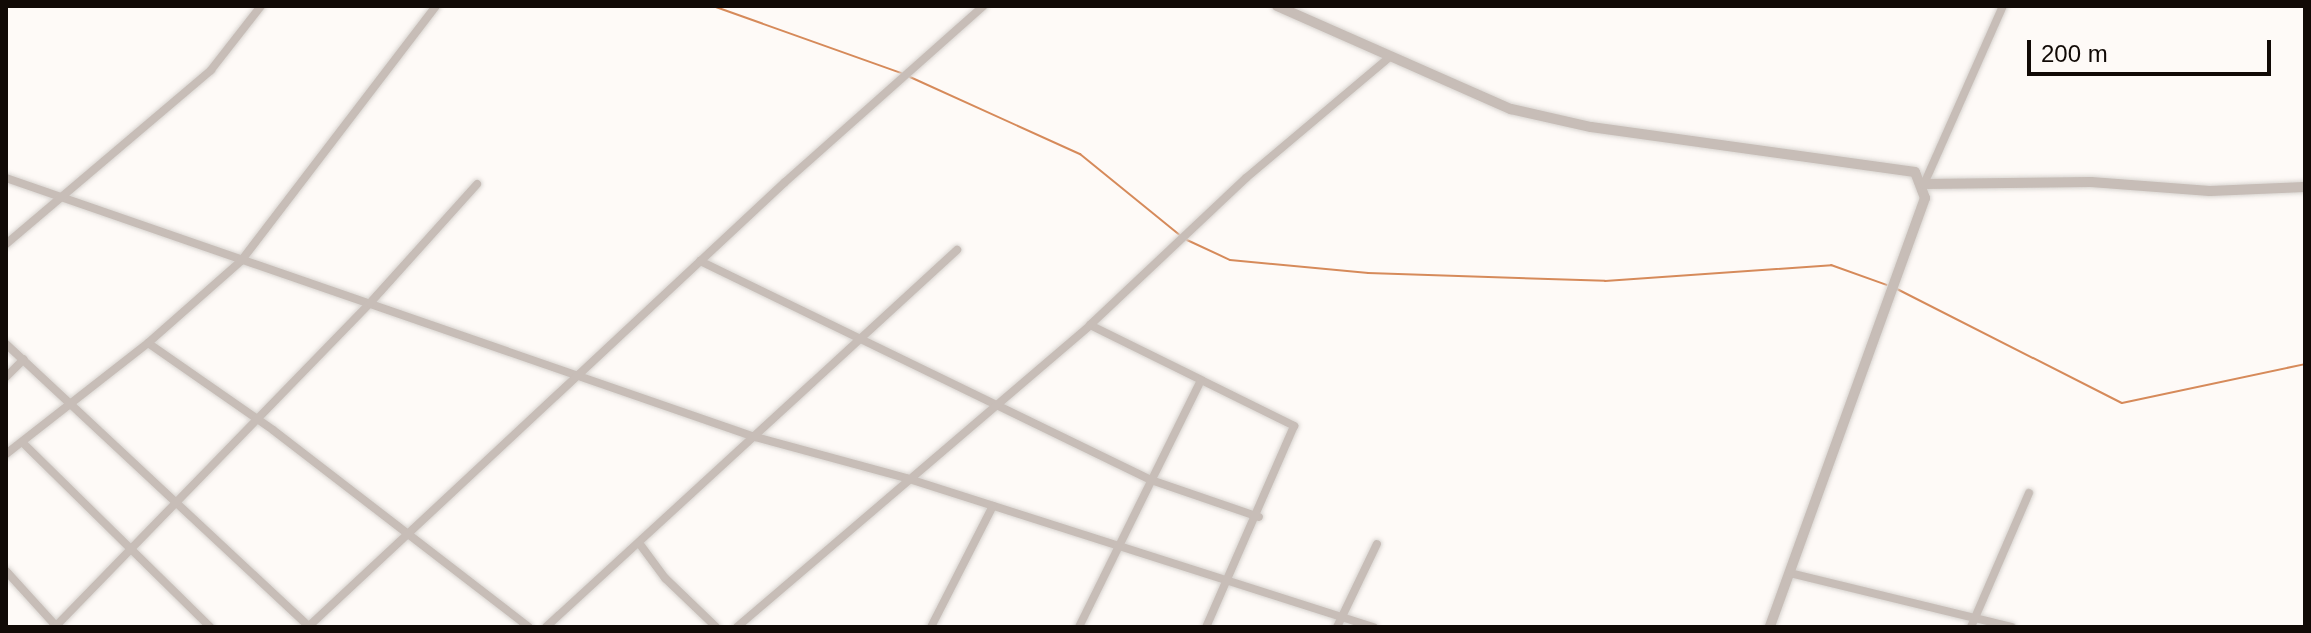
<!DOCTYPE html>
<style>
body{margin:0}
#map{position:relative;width:2311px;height:633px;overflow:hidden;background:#fefaf7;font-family:Helvetica,sans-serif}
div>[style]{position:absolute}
.stream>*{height:2px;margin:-1px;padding:0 1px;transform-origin:1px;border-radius:1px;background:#d68a5a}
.roads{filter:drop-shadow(0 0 2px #d8d4d0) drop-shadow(0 0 2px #d8d4d0)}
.minor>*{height:8px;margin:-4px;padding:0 4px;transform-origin:4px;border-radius:4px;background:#c7bdb7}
.tertiary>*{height:10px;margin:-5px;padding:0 5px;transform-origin:5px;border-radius:5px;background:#c7bdb7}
span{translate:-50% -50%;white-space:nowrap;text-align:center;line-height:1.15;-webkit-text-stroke:6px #fefaf7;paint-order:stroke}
.frame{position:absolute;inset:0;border:8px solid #110a06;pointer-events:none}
.scale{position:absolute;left:2027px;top:40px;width:244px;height:36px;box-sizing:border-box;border:4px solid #110a06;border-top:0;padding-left:10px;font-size:24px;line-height:28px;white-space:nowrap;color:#110a06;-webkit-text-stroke:6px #fefaf7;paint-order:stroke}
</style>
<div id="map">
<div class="stream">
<i style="left:713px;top:6px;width:200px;rotate:19.6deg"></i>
<i style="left:910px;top:77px;width:187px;rotate:24.4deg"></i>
<i style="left:1080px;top:154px;width:132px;rotate:39.1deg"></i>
<i style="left:1187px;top:240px;width:47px;rotate:24.9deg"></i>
<i style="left:1230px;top:260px;width:139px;rotate:5.4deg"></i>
<i style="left:1368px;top:273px;width:237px;rotate:1.9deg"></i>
<i style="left:1605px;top:281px;width:227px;rotate:-4deg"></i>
<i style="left:1831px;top:265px;width:59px;rotate:19.7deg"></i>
<i style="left:1897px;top:289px;width:252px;rotate:26.9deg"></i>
<i style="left:2122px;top:403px;width:187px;rotate:-12deg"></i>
</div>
<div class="roads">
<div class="minor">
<i style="left:6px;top:178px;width:793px;rotate:19.08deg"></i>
<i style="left:755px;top:437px;width:156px;rotate:15.2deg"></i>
<i style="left:906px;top:478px;width:491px;rotate:17.7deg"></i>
<i style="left:1924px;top:184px;width:195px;rotate:-66.1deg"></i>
<i style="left:6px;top:244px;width:269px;rotate:-40.3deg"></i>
<i style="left:211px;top:70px;width:81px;rotate:-52deg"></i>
<i style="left:700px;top:261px;width:501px;rotate:25.9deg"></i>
<i style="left:1151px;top:480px;width:114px;rotate:18.9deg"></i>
<i style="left:1090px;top:325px;width:228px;rotate:26.3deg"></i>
<i style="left:1294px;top:426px;width:219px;rotate:113.6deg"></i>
<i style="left:148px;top:343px;width:152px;rotate:34.8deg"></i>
<i style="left:273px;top:430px;width:323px;rotate:37.6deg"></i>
<i style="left:6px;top:344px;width:415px;rotate:43deg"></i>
<i style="left:6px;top:377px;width:25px;rotate:-45deg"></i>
<i style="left:22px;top:442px;width:264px;rotate:44.5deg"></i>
<i style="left:6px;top:454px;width:180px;rotate:-38deg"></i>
<i style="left:148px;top:343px;width:124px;rotate:-41.4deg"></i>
<i style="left:241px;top:261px;width:321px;rotate:-52.6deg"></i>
<i style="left:639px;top:543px;width:44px;rotate:53.4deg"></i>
<i style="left:665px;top:578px;width:71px;rotate:43.9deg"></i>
<i style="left:6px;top:571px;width:76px;rotate:47.7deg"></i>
<i style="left:1790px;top:573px;width:228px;rotate:13.7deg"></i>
<i style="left:55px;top:627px;width:452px;rotate:-45.8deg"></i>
<i style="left:370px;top:303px;width:160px;rotate:-48deg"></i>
<i style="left:308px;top:627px;width:652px;rotate:-43.01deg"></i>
<i style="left:785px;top:182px;width:265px;rotate:-41.6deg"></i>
<i style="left:546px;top:627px;width:558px;rotate:-42.53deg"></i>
<i style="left:737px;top:627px;width:465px;rotate:-40.5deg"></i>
<i style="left:1090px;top:325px;width:214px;rotate:-43.3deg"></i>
<i style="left:1246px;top:178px;width:189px;rotate:-40.1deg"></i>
<i style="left:931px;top:627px;width:136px;rotate:-62.9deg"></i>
<i style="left:1079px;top:627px;width:273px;rotate:-63.7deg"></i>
<i style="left:1337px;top:627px;width:92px;rotate:-64.3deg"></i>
<i style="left:1971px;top:627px;width:146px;rotate:-66.6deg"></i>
</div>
<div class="tertiary">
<i style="left:1277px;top:6px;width:256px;rotate:23.8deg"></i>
<i style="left:1511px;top:109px;width:82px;rotate:12.7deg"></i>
<i style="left:1591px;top:127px;width:327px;rotate:7.9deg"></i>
<i style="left:1915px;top:172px;width:28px;rotate:69deg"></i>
<i style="left:1925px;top:198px;width:456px;rotate:109.9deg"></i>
<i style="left:1924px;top:184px;width:167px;rotate:-0.7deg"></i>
<i style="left:2091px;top:182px;width:119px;rotate:4.3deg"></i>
<i style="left:2210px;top:191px;width:95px;rotate:-2.4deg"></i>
</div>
</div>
<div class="frame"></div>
<div class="scale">200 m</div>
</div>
